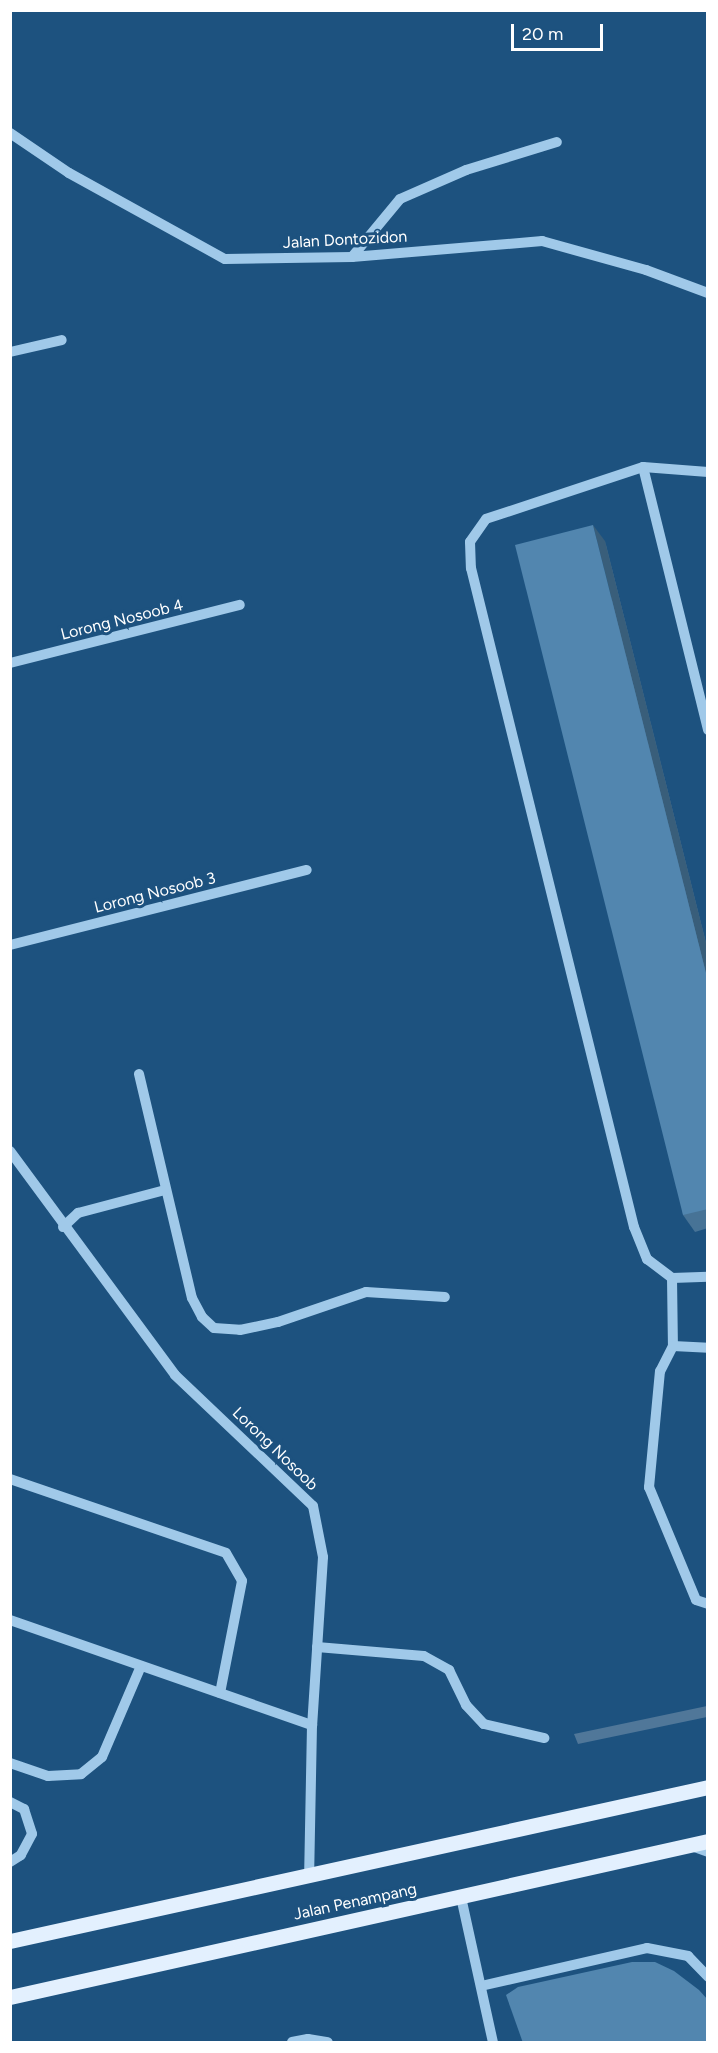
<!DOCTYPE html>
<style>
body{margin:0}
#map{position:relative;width:718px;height:2053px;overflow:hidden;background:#1d527f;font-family:Figtree,sans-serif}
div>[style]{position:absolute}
.water>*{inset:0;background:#507799}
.minor>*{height:10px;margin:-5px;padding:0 5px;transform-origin:5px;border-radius:5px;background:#a0c9e9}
.major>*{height:15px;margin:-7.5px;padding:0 7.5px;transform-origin:7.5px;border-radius:7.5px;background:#e3f0fe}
.wall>*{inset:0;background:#477396}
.shaded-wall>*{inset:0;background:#395e7a}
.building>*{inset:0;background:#5286af}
span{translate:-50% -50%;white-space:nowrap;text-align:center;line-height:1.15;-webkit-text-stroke:6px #1d527f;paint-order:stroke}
.street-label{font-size:16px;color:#fff}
.frame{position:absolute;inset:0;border:12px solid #fff;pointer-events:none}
.scale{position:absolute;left:511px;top:24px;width:92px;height:27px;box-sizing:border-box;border:3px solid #fff;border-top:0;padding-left:8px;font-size:18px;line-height:21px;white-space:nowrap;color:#fff;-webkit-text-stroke:4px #1d527f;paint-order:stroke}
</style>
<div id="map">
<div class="water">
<i style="clip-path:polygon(707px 1706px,707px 1717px,578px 1744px,574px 1734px)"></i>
</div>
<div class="minor">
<i style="left:10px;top:133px;width:71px;rotate:34.1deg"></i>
<i style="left:69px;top:173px;width:178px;rotate:28.9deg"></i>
<i style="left:225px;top:259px;width:127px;rotate:-0.9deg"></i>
<i style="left:352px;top:257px;width:191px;rotate:-4.8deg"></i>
<i style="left:542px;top:241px;width:108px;rotate:15.6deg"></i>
<i style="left:646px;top:270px;width:66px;rotate:20.4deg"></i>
<i style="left:352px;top:257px;width:75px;rotate:-50.4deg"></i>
<i style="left:400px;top:199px;width:72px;rotate:-23.7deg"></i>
<i style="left:466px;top:170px;width:95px;rotate:-17.1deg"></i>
<i style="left:10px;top:352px;width:53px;rotate:-13deg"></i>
<i style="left:643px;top:467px;width:271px;rotate:76.1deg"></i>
<i style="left:708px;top:472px;width:65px;rotate:-175.6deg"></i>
<i style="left:643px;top:467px;width:165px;rotate:161.7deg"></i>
<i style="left:486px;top:519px;width:28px;rotate:125deg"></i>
<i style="left:470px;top:542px;width:26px;rotate:88deg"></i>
<i style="left:471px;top:568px;width:679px;rotate:76.11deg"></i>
<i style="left:634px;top:1227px;width:35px;rotate:68deg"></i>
<i style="left:647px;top:1259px;width:31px;rotate:37deg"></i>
<i style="left:672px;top:1278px;width:36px;rotate:-2deg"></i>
<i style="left:10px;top:663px;width:237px;rotate:-14.2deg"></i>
<i style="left:10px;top:945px;width:306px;rotate:-14.2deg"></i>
<i style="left:139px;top:1074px;width:230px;rotate:76.7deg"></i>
<i style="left:192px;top:1298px;width:21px;rotate:62deg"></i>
<i style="left:202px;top:1317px;width:16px;rotate:43deg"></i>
<i style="left:214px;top:1328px;width:26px;rotate:4deg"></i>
<i style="left:240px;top:1330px;width:39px;rotate:-12deg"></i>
<i style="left:278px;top:1322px;width:93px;rotate:-18.8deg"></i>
<i style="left:366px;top:1292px;width:79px;rotate:3.6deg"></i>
<i style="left:10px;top:1151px;width:278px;rotate:53.6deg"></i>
<i style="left:175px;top:1375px;width:190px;rotate:43.5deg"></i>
<i style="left:313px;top:1506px;width:52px;rotate:78.9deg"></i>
<i style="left:323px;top:1557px;width:168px;rotate:93.7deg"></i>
<i style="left:312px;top:1725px;width:152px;rotate:91.1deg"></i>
<i style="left:63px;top:1227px;width:21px;rotate:-43deg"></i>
<i style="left:78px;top:1213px;width:90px;rotate:-14.8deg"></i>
<i style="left:672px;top:1278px;width:68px;rotate:89.2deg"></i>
<i style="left:673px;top:1346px;width:28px;rotate:117deg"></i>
<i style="left:660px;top:1371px;width:117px;rotate:95.4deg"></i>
<i style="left:649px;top:1487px;width:122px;rotate:67.4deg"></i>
<i style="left:696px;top:1600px;width:13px;rotate:18deg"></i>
<i style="left:673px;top:1346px;width:35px;rotate:3deg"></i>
<i style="left:10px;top:1479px;width:228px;rotate:18.9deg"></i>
<i style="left:226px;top:1553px;width:32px;rotate:60deg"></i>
<i style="left:242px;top:1581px;width:114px;rotate:101.1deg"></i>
<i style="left:10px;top:1620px;width:320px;rotate:19.2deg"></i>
<i style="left:317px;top:1647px;width:107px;rotate:4.8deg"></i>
<i style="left:424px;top:1656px;width:29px;rotate:29deg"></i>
<i style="left:449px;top:1670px;width:39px;rotate:64deg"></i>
<i style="left:466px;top:1705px;width:26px;rotate:47deg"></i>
<i style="left:484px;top:1724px;width:62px;rotate:13.1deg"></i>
<i style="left:10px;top:1763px;width:40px;rotate:18.9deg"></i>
<i style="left:48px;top:1776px;width:33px;rotate:-3deg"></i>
<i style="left:81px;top:1774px;width:27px;rotate:-39deg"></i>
<i style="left:102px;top:1757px;width:99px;rotate:-66.8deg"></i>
<i style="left:10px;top:1802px;width:16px;rotate:27deg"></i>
<i style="left:24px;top:1809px;width:26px;rotate:72deg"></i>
<i style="left:32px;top:1834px;width:24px;rotate:118deg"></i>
<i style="left:21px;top:1855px;width:13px;rotate:148deg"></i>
<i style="left:689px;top:1845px;width:20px;rotate:20deg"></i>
<i style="left:461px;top:1897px;width:148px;rotate:77.6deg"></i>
<i style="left:481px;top:1986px;width:170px;rotate:-12.9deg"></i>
<i style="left:647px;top:1948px;width:42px;rotate:11deg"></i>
<i style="left:688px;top:1956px;width:29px;rotate:46deg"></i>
<i style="left:292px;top:2042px;width:16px;rotate:-11deg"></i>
<i style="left:308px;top:2039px;width:20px;rotate:9deg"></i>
</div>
<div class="major">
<i style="left:10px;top:1941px;width:715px;rotate:-12.44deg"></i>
<i style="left:10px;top:1997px;width:715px;rotate:-12.6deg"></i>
</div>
<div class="wall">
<i style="clip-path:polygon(605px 541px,708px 951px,708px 1228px,695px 1232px,683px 1215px)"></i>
</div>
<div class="shaded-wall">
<i style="clip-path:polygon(593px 525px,605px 541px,708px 951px,708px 981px)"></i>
</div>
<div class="building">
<i style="clip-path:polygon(593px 525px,708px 981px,708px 1209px,683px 1215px,515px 545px)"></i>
<i style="clip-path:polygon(632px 1962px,655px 1962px,674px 1971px,699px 1990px,708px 2000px,708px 2043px,523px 2043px,506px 1995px,518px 1987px)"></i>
</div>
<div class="street-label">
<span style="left:345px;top:240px;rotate:-3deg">Jalan Dontozidon</span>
<span style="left:122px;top:620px;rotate:-14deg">Lorong Nosoob 4</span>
<span style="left:155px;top:893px;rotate:-14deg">Lorong Nosoob 3</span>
<span style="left:275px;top:1449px;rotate:44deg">Lorong Nosoob</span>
<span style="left:355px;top:1902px;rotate:-12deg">Jalan Penampang</span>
</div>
<div class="frame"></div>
<div class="scale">20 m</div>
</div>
